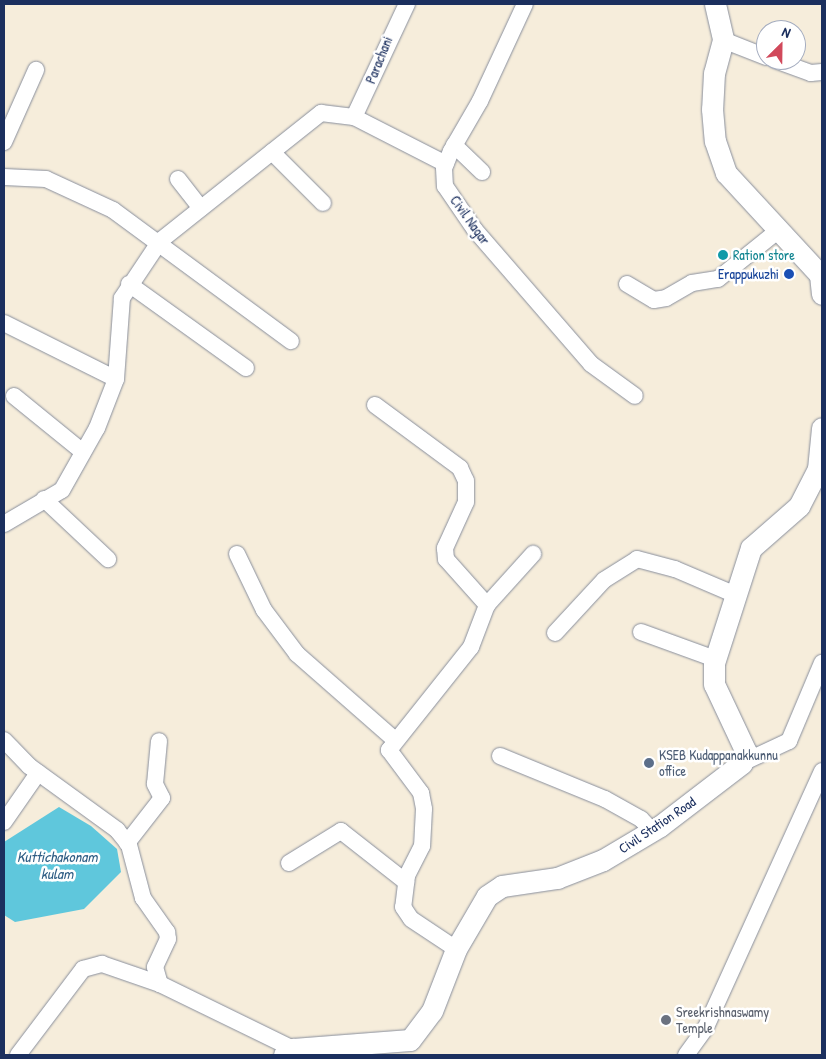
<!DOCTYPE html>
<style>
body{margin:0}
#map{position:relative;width:826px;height:1059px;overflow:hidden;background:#f6eddb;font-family:"Patrick Hand",sans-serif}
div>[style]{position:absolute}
.water>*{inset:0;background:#5fc7dc}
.roads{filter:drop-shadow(0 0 1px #888e9c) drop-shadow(0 0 1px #888e9c)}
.minor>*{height:16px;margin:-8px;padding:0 8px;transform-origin:8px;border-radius:8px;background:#fff}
.major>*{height:21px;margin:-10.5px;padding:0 10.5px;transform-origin:10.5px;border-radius:10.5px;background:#fff}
.dots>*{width:14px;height:14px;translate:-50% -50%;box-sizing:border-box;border:2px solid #fff;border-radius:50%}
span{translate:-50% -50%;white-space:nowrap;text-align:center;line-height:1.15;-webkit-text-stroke:5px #fff;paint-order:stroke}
.street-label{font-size:14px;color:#1b2f5e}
.culture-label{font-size:14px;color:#0d838f}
.left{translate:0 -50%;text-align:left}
.transit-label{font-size:14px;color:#164399}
.right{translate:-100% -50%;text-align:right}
.service-label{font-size:14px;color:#4e5e75}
.worship-label{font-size:14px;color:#5b616d}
.water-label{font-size:15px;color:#2f5d84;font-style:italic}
.frame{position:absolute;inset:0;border:5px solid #1b2f5e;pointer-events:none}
.north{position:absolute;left:756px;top:20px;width:50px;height:50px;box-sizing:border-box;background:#fff;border:1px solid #a4acbf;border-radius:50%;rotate:23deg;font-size:14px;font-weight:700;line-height:20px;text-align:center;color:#1b2f5e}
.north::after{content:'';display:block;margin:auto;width:18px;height:22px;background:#d1495b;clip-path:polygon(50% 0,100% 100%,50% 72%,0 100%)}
</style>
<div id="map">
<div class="water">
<i style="clip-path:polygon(59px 807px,91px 826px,117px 849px,121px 872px,84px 909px,15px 922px,4px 915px,4px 842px)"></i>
</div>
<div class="roads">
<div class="minor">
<i style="left:525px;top:4px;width:107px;rotate:114.9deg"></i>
<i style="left:480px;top:101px;width:58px;rotate:120.1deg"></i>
<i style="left:451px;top:151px;width:18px;rotate:112deg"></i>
<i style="left:444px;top:168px;width:18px;rotate:87deg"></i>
<i style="left:445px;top:186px;width:53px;rotate:55.7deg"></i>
<i style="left:475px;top:230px;width:177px;rotate:49.1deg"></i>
<i style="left:591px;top:364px;width:54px;rotate:36deg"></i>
<i style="left:723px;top:40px;width:46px;rotate:21.6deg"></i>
<i style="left:775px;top:60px;width:38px;rotate:20deg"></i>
<i style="left:811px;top:73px;width:11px;rotate:-5deg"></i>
<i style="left:354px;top:117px;width:125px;rotate:-64.9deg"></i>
<i style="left:4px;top:142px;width:79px;rotate:-66deg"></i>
<i style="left:454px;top:145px;width:39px;rotate:44deg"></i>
<i style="left:272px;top:152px;width:72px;rotate:45deg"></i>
<i style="left:4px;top:177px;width:42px;rotate:2.7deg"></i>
<i style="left:46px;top:179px;width:74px;rotate:24.8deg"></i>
<i style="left:113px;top:210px;width:221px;rotate:36.4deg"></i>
<i style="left:178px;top:179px;width:37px;rotate:52deg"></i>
<i style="left:129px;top:284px;width:144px;rotate:35.7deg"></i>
<i style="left:627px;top:284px;width:31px;rotate:31deg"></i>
<i style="left:654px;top:300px;width:12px;rotate:-9deg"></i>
<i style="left:666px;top:298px;width:30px;rotate:-30deg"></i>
<i style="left:692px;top:283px;width:26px;rotate:-9deg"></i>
<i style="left:718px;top:279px;width:80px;rotate:-38.9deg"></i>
<i style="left:4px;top:323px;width:125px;rotate:26.6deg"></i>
<i style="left:14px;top:396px;width:89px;rotate:39.1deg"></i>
<i style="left:375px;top:405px;width:106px;rotate:36.5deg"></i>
<i style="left:460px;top:468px;width:14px;rotate:65deg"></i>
<i style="left:466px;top:481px;width:21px;rotate:90deg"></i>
<i style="left:466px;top:502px;width:51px;rotate:114.5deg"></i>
<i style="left:445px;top:548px;width:11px;rotate:85deg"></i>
<i style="left:446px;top:559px;width:62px;rotate:48.3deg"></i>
<i style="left:487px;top:605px;width:45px;rotate:110.9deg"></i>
<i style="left:471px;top:647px;width:132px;rotate:128.5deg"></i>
<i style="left:389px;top:750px;width:54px;rotate:53.3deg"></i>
<i style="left:421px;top:793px;width:16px;rotate:79deg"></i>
<i style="left:424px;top:809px;width:37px;rotate:93deg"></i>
<i style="left:422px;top:846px;width:34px;rotate:117deg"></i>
<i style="left:407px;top:876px;width:31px;rotate:97deg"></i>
<i style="left:403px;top:907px;width:14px;rotate:56deg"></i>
<i style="left:411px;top:919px;width:54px;rotate:33.7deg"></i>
<i style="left:44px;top:499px;width:88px;rotate:43.2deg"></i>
<i style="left:4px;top:524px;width:67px;rotate:-30.4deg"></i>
<i style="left:62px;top:490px;width:71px;rotate:-60.6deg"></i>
<i style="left:97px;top:428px;width:53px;rotate:-68.8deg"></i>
<i style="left:116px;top:379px;width:81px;rotate:-85.8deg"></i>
<i style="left:122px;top:298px;width:69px;rotate:-56.3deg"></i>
<i style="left:160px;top:241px;width:206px;rotate:-38.5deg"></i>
<i style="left:321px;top:113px;width:33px;rotate:7deg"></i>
<i style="left:354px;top:117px;width:103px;rotate:27.1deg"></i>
<i style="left:237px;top:554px;width:62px;rotate:64.3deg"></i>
<i style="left:264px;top:610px;width:55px;rotate:53.1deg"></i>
<i style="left:297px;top:654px;width:130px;rotate:41.3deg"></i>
<i style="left:487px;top:605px;width:69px;rotate:-48deg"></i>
<i style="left:641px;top:632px;width:79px;rotate:20deg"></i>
<i style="left:555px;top:633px;width:72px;rotate:-47.2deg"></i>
<i style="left:604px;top:580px;width:39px;rotate:-32deg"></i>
<i style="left:637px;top:559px;width:39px;rotate:15deg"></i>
<i style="left:675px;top:569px;width:66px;rotate:23.1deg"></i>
<i style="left:4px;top:740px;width:36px;rotate:46deg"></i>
<i style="left:29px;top:766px;width:109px;rotate:36deg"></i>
<i style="left:117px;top:830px;width:19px;rotate:51deg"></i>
<i style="left:129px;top:845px;width:55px;rotate:75.2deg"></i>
<i style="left:143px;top:898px;width:42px;rotate:54.8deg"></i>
<i style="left:167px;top:932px;width:7px;rotate:82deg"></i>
<i style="left:168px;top:939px;width:31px;rotate:115deg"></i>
<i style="left:155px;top:967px;width:18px;rotate:74deg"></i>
<i style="left:500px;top:756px;width:113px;rotate:22.3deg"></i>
<i style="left:605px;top:799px;width:41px;rotate:29.1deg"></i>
<i style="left:641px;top:819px;width:16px;rotate:47deg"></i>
<i style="left:742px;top:763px;width:52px;rotate:-25.1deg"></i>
<i style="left:789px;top:741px;width:85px;rotate:-67.1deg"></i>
<i style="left:4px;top:822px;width:60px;rotate:-55.2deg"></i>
<i style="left:127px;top:843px;width:57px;rotate:-52.1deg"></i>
<i style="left:162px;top:798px;width:16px;rotate:-117deg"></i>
<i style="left:155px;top:784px;width:43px;rotate:-84.7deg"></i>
<i style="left:289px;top:863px;width:61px;rotate:-31.6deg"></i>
<i style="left:341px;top:831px;width:83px;rotate:38.1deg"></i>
<i style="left:18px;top:1055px;width:108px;rotate:-52.9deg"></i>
<i style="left:83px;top:969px;width:20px;rotate:-15deg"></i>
<i style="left:102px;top:964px;width:61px;rotate:19deg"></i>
<i style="left:160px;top:984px;width:148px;rotate:26deg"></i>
<i style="left:686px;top:1055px;width:34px;rotate:-54deg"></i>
<i style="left:706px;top:1027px;width:281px;rotate:-65.6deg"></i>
</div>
<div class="major">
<i style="left:715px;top:4px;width:37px;rotate:77deg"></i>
<i style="left:723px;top:40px;width:34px;rotate:105deg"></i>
<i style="left:714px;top:73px;width:36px;rotate:93deg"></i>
<i style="left:712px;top:109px;width:32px;rotate:85deg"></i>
<i style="left:715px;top:141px;width:34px;rotate:71deg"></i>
<i style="left:726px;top:173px;width:139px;rotate:47.3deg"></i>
<i style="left:820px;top:275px;width:19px;rotate:84deg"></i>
<i style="left:284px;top:1055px;width:11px;rotate:-34deg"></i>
<i style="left:293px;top:1049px;width:117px;rotate:-4.4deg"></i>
<i style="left:410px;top:1040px;width:36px;rotate:-53deg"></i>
<i style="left:432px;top:1011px;width:66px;rotate:-68.8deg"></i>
<i style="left:456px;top:949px;width:61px;rotate:-59.7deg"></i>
<i style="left:487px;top:896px;width:18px;rotate:-34deg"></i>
<i style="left:502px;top:886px;width:56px;rotate:-8.3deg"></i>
<i style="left:557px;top:878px;width:49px;rotate:-21.4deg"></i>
<i style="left:603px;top:860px;width:66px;rotate:-30.8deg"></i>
<i style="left:660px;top:826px;width:103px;rotate:-37.5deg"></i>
<i style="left:742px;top:763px;width:12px;rotate:-70deg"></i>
<i style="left:746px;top:752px;width:75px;rotate:-115.2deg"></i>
<i style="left:714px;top:684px;width:21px;rotate:-90deg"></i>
<i style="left:714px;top:663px;width:121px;rotate:-72.2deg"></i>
<i style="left:751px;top:548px;width:64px;rotate:-41.2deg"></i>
<i style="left:799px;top:506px;width:42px;rotate:-62.8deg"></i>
<i style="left:818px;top:469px;width:41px;rotate:-84.4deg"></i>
</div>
</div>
<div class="dots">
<i style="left:723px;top:255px;background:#0f9aa8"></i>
<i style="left:789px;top:274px;background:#1a4fb4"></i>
<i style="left:649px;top:763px;background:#5c6f8a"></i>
<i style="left:666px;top:1020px;background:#6b7280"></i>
</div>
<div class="street-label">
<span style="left:379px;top:60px;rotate:-68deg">Parachani</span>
<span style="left:470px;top:220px;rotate:54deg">Civil Nagar</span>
<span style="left:657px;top:825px;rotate:-34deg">Civil Station Road</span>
</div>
<div class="culture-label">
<span class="left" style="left:733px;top:255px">Ration store</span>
</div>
<div class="transit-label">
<span class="right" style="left:779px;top:274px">Erappukuzhi</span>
</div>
<div class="service-label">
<span class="left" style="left:659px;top:763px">KSEB Kudappanakkunnu<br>office</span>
</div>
<div class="worship-label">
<span class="left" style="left:676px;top:1020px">Sreekrishnaswamy<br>Temple</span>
</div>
<div class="water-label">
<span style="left:57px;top:865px">Kuttichakonam<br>kulam</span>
</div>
<div class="frame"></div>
<div class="north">N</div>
</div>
